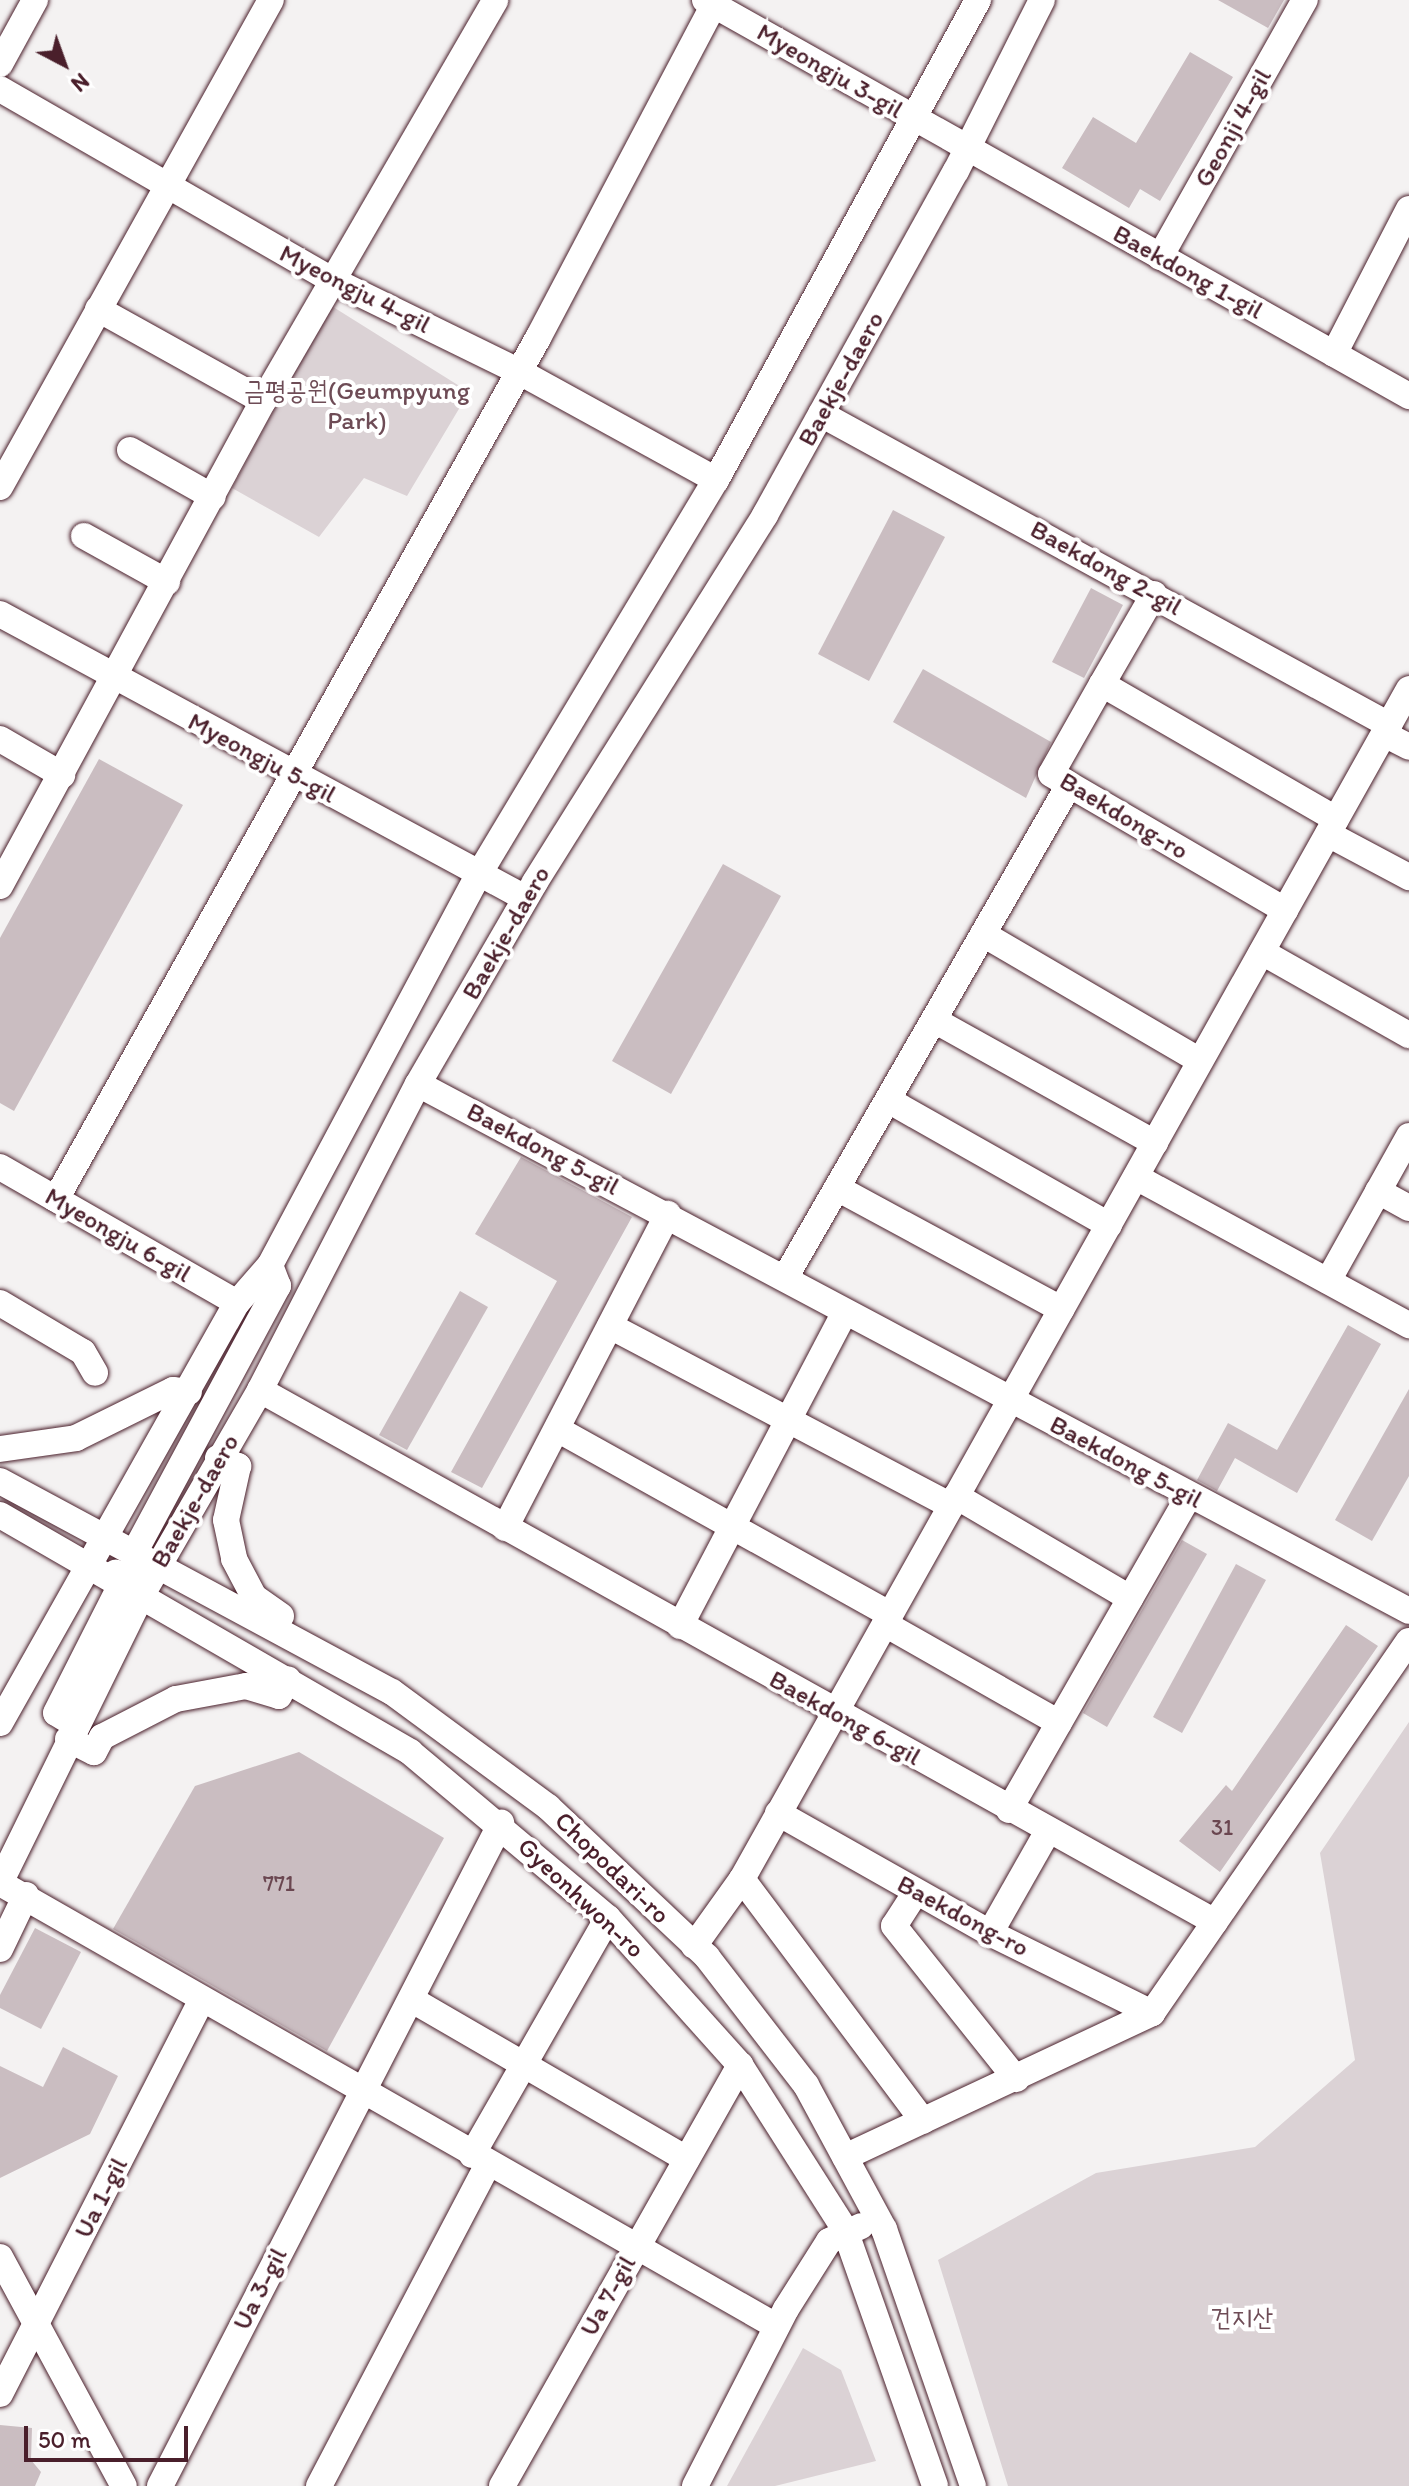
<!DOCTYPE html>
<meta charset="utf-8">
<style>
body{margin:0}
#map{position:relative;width:1409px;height:2486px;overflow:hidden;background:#f4f2f2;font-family:Itim,"Poor Story",sans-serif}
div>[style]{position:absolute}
.green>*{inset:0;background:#dbd2d5}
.building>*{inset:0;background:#cabdc1}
.roads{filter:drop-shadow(0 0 2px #4a1f2b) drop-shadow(0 0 2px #4a1f2b)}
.minor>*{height:26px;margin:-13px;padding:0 13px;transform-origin:13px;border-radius:13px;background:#fff}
span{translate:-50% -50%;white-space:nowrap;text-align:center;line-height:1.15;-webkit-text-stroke:8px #fff;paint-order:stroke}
.number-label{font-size:22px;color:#6a4650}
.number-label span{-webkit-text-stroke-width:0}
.street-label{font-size:26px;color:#4a1f2b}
.park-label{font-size:26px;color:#6e4c56}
.north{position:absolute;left:24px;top:24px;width:80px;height:80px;-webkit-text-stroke:6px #fff;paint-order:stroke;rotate:139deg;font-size:22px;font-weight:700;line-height:32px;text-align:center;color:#4a1f2b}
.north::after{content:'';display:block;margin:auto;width:28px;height:36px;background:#4a1f2b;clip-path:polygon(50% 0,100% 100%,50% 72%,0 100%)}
.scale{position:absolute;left:24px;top:2426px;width:164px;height:36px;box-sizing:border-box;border:4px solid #4a1f2b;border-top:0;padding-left:10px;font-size:24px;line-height:28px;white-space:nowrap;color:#4a1f2b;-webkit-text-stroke:6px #fff;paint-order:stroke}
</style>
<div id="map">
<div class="green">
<i style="clip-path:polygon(330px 305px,469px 392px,407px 496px,364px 478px,319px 537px,232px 488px)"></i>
<i style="clip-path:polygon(1409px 1722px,1409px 2486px,1008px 2486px,938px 2260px,1096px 2173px,1255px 2147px,1355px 2060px,1320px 1853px)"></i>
<i style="clip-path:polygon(803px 2348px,841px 2370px,876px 2461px,775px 2486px,727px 2486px)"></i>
</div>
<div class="building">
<i style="clip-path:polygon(1218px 0,1284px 0,1268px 28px)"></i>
<i style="clip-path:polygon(1190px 52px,1233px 77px,1160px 201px,1140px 189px,1129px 208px,1062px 168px,1093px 117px,1136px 143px)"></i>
<i style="clip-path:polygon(893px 510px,945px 537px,869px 681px,818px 654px)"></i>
<i style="clip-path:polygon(1091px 588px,1123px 605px,1084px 678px,1052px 662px)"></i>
<i style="clip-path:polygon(923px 669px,1051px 742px,1026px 798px,893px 722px)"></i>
<i style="clip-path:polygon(99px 759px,183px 805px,14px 1111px,0 1103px,0 938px)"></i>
<i style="clip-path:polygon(723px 864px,781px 896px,671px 1094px,612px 1061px)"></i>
<i style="clip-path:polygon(521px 1157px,632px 1217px,482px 1488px,451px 1472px,557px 1281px,475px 1234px)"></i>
<i style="clip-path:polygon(460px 1291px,488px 1307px,407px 1450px,379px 1435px)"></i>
<i style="clip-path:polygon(1348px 1325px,1381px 1344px,1297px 1493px,1235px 1458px,1217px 1491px,1197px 1480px,1228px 1423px,1277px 1450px)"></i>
<i style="clip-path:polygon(1409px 1389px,1409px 1476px,1372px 1541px,1335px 1520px)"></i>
<i style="clip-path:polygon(1182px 1540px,1207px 1554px,1107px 1727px,1083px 1713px)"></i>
<i style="clip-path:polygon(1236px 1564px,1266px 1580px,1182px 1733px,1153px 1717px)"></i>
<i style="clip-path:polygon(1346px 1625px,1378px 1646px,1220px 1872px,1179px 1841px,1226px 1785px,1232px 1791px)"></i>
<i style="clip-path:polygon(299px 1752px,444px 1838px,327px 2051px,113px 1929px,195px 1786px)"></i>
<i style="clip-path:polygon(35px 1928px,81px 1952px,41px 2029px,0 2008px,0 1995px)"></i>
<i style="clip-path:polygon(63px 2047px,118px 2076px,90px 2134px,0 2178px,0 2066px,43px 2087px)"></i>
<i style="clip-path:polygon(0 2425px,32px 2428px,31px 2460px,41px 2472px,35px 2486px,0 2486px)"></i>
</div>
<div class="roads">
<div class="minor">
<i style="left:705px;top:0;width:808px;rotate:29.36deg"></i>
<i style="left:0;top:64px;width:73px;rotate:-61.3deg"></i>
<i style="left:0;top:89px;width:383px;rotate:29.9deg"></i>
<i style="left:332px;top:280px;width:207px;rotate:26.1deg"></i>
<i style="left:518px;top:371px;width:226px;rotate:28.8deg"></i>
<i style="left:1160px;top:257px;width:295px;rotate:-60.6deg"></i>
<i style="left:98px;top:309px;width:189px;rotate:29.1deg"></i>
<i style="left:1334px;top:354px;width:163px;rotate:-62.7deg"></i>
<i style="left:821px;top:414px;width:648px;rotate:28.7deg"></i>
<i style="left:130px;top:450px;width:95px;rotate:29.5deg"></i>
<i style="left:0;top:487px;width:557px;rotate:-60.91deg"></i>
<i style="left:84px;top:536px;width:95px;rotate:29deg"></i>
<i style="left:1154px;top:594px;width:104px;rotate:120deg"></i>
<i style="left:1102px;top:684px;width:270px;rotate:30deg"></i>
<i style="left:0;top:614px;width:597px;rotate:28.41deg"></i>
<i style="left:1102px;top:684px;width:103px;rotate:119.5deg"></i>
<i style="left:1051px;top:774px;width:271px;rotate:30.2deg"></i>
<i style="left:1384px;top:734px;width:28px;rotate:27deg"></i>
<i style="left:0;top:739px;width:72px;rotate:30.1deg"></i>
<i style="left:1328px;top:834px;width:92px;rotate:28deg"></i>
<i style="left:0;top:886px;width:552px;rotate:-61.53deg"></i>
<i style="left:263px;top:401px;width:463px;rotate:-59.9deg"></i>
<i style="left:983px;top:934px;width:251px;rotate:30.3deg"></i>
<i style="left:1262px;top:952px;width:169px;rotate:29.5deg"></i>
<i style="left:934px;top:1020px;width:253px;rotate:29.1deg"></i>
<i style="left:418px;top:1084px;width:1122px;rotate:28deg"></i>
<i style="left:888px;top:1100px;width:254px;rotate:29.5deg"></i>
<i style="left:0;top:1167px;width:273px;rotate:29.8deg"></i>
<i style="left:1136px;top:1177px;width:311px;rotate:28.5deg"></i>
<i style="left:837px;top:1188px;width:255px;rotate:28.4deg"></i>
<i style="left:1378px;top:1191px;width:35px;rotate:29deg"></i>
<i style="left:56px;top:1199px;width:987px;rotate:-60.76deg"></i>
<i style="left:538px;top:338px;width:382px;rotate:-62.2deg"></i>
<i style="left:785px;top:1278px;width:569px;rotate:-60.06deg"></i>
<i style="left:1328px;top:1281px;width:166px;rotate:-60.8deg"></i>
<i style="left:0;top:1303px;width:96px;rotate:30.6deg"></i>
<i style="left:83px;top:1352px;width:24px;rotate:60deg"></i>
<i style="left:610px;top:1326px;width:386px;rotate:27.8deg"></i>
<i style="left:260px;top:1390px;width:1093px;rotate:29.12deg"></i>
<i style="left:557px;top:1429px;width:381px;rotate:29.1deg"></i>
<i style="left:0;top:1449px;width:77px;rotate:-8.2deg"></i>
<i style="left:76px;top:1438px;width:108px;rotate:-26.3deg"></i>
<i style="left:173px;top:1390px;width:16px;rotate:7deg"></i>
<i style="left:218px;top:1458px;width:22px;rotate:22deg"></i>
<i style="left:238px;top:1466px;width:55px;rotate:102.5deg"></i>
<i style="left:226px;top:1520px;width:40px;rotate:78deg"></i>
<i style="left:234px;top:1559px;width:43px;rotate:62.2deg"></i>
<i style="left:254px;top:1597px;width:33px;rotate:35deg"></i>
<i style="left:0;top:1481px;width:445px;rotate:28.3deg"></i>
<i style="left:392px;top:1692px;width:194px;rotate:36.4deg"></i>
<i style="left:548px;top:1807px;width:219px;rotate:43.3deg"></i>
<i style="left:707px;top:1957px;width:162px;rotate:52.3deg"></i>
<i style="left:806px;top:2085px;width:164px;rotate:61.6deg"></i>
<i style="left:884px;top:2229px;width:272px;rotate:70.9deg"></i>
<i style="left:956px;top:1496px;width:202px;rotate:30.4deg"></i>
<i style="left:0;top:1515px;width:474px;rotate:30deg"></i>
<i style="left:410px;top:1752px;width:258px;rotate:40deg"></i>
<i style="left:608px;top:1918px;width:198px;rotate:48.1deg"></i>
<i style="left:740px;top:2065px;width:196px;rotate:57.5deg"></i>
<i style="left:845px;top:2230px;width:271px;rotate:70.6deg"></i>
<i style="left:505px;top:1528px;width:354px;rotate:-62.6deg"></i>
<i style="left:136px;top:1571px;width:16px;rotate:-101deg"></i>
<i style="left:133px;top:1555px;width:306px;rotate:-61.7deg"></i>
<i style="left:278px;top:1286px;width:22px;rotate:-111deg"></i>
<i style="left:885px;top:1624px;width:200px;rotate:29.6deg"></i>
<i style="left:680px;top:1626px;width:353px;rotate:-62.3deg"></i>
<i style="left:0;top:1723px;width:482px;rotate:-60.6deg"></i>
<i style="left:237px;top:1303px;width:50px;rotate:-49deg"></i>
<i style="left:270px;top:1265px;width:443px;rotate:-61.9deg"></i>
<i style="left:479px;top:874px;width:460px;rotate:-59deg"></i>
<i style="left:716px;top:480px;width:547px;rotate:-61.37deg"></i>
<i style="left:76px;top:1725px;width:23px;rotate:-149deg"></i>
<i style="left:56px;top:1713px;width:141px;rotate:-63.1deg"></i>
<i style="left:120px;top:1587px;width:15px;rotate:-106deg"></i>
<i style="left:68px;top:1739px;width:29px;rotate:27deg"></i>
<i style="left:94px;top:1752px;width:17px;rotate:-62deg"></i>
<i style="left:102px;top:1737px;width:83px;rotate:-27.2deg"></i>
<i style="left:176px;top:1699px;width:71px;rotate:-10.5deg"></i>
<i style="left:246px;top:1686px;width:34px;rotate:17deg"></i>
<i style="left:279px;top:1696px;width:19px;rotate:-62deg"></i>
<i style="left:1009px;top:1810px;width:362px;rotate:-60.2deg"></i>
<i style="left:778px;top:1813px;width:244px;rotate:29.5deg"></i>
<i style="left:990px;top:1933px;width:181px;rotate:26.3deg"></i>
<i style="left:742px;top:1879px;width:302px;rotate:53.2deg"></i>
<i style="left:0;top:1883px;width:318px;rotate:-63.8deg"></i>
<i style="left:140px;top:1598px;width:240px;rotate:-60deg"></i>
<i style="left:260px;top:1390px;width:344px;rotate:-62.7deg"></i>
<i style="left:418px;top:1084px;width:233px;rotate:-59.9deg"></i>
<i style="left:535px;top:882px;width:433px;rotate:-57.9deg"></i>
<i style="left:765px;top:515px;width:393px;rotate:-61deg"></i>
<i style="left:956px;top:171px;width:191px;rotate:-63.3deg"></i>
<i style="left:0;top:1883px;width:894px;rotate:29.72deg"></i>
<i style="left:916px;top:1892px;width:40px;rotate:122.9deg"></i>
<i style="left:894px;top:1926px;width:196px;rotate:51.4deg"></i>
<i style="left:990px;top:1933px;width:117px;rotate:-60.4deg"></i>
<i style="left:694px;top:1946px;width:82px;rotate:-54.4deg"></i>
<i style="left:742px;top:1879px;width:1364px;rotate:-60.73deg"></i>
<i style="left:0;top:1949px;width:60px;rotate:-64.3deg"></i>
<i style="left:414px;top:2001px;width:315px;rotate:30.1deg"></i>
<i style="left:472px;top:2155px;width:273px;rotate:-60.2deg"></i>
<i style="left:845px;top:2157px;width:339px;rotate:-25.1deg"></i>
<i style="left:1152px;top:2013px;width:452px;rotate:-55.4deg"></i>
<i style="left:0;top:2257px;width:260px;rotate:61.6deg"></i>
<i style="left:0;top:2394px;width:441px;rotate:-62.9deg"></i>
<i style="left:160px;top:2486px;width:746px;rotate:-62.78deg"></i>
<i style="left:319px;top:2486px;width:364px;rotate:-62.3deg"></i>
<i style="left:502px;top:2486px;width:484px;rotate:-60.5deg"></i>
<i style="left:695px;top:2486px;width:199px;rotate:-62.8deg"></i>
<i style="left:786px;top:2309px;width:80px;rotate:-57.7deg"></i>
<i style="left:829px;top:2241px;width:35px;rotate:-25deg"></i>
</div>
</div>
<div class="number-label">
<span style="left:1222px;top:1828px">31</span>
<span style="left:279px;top:1884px">771</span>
</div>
<div class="street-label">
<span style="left:830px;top:71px;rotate:30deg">Myeongju 3-gil</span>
<span style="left:1233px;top:128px;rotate:-61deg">Geonji 4-gil</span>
<span style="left:1188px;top:272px;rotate:29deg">Baekdong 1-gil</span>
<span style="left:355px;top:289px;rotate:27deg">Myeongju 4-gil</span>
<span style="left:841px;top:379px;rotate:-61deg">Baekje-daero</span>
<span style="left:1106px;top:568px;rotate:29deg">Baekdong 2-gil</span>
<span style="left:262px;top:758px;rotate:28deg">Myeongju 5-gil</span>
<span style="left:1124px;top:816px;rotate:31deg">Baekdong-ro</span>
<span style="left:506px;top:933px;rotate:-60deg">Baekje-daero</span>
<span style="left:543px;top:1149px;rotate:28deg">Baekdong 5-gil</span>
<span style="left:118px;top:1235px;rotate:30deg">Myeongju 6-gil</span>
<span style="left:1126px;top:1462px;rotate:28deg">Baekdong 5-gil</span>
<span style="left:195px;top:1501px;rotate:-60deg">Baekje-daero</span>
<span style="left:845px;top:1718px;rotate:29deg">Baekdong 6-gil</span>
<span style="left:612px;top:1868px;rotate:44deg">Chopodari-ro</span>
<span style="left:581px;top:1898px;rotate:43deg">Gyeonhwon-ro</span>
<span style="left:963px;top:1916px;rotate:28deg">Baekdong-ro</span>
<span style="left:101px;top:2198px;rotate:-63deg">Ua 1-gil</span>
<span style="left:260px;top:2289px;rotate:-63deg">Ua 3-gil</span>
<span style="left:608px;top:2296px;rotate:-61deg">Ua 7-gil</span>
</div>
<div class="park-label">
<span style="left:357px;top:406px">금평공원(Geumpyung<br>Park)</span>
<span style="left:1242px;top:2318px">건지산</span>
</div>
<div class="north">N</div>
<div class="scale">50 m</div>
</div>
